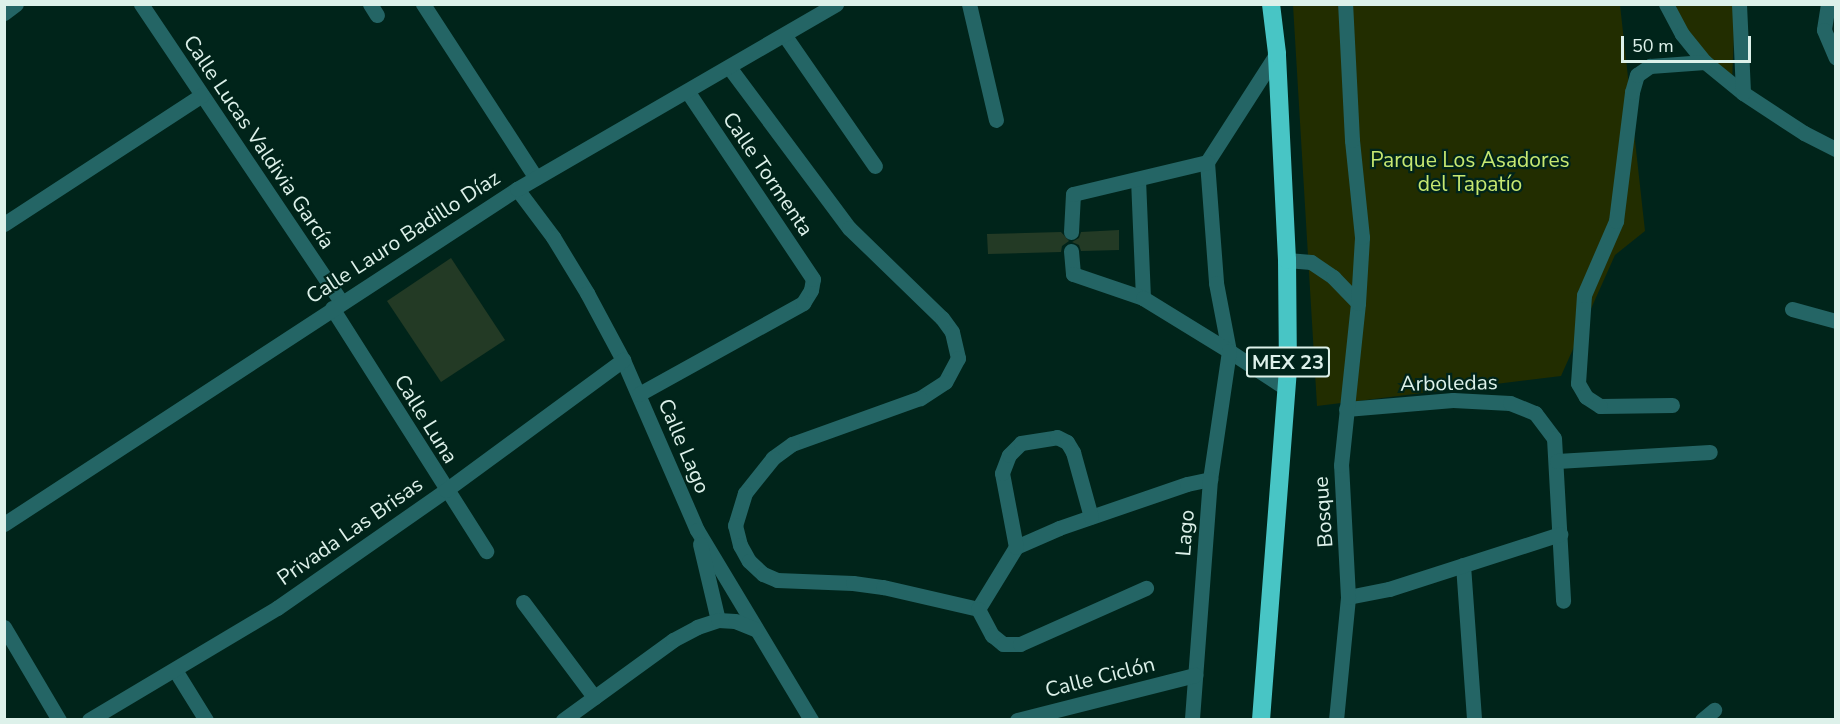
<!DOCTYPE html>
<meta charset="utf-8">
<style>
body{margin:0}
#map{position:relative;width:1840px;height:724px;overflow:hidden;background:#00241a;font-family:"Nunito Sans",sans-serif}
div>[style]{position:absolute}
.green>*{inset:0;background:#222d00}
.building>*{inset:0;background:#233a25}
.minor>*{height:15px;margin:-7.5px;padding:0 7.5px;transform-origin:7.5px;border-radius:7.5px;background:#246565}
.highway>*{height:18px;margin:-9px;padding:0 9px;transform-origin:9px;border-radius:9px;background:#48c5c5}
span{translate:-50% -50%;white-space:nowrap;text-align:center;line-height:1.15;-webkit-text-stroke:4.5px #00241a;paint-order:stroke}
.shield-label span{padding:2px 4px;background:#00241a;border:2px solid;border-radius:4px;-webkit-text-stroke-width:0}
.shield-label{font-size:20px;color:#ddf1ea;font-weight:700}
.street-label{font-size:21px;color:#ddf1ea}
.park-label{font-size:21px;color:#c7e871}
.frame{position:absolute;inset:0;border:6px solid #ddf1ea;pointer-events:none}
.scale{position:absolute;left:1621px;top:36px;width:130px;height:27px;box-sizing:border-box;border:3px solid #ddf1ea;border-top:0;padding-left:8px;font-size:18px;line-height:21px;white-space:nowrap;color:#ddf1ea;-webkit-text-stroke:4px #00241a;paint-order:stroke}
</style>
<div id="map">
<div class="green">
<i style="clip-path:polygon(1293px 5px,1620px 5px,1645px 231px,1615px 255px,1561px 376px,1317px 406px)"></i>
<i style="clip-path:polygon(1667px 5px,1735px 5px,1732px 84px)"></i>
</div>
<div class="building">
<i style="clip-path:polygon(1119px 230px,1119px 250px,1081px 251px,1079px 245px,1072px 242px,1079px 238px,1081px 232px)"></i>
<i style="clip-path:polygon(1061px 232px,1069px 241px,1062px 246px,1061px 252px,988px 254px,987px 234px)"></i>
<i style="clip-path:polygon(451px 258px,505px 340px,441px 382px,387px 301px)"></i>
</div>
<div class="minor">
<i style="left:141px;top:4px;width:359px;rotate:56.1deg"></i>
<i style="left:370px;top:4px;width:13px;rotate:58deg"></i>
<i style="left:423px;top:4px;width:207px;rotate:57deg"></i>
<i style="left:969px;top:4px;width:119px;rotate:76.9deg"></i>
<i style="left:1666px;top:4px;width:34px;rotate:62deg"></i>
<i style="left:1682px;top:34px;width:36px;rotate:51deg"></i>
<i style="left:1705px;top:62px;width:49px;rotate:39.2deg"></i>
<i style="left:1743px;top:93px;width:73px;rotate:33.3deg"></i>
<i style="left:1804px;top:133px;width:36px;rotate:27deg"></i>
<i style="left:1739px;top:4px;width:89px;rotate:87.4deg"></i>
<i style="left:1828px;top:4px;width:26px;rotate:99deg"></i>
<i style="left:1824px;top:30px;width:30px;rotate:67deg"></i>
<i style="left:4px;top:13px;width:15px;rotate:-37deg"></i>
<i style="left:785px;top:36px;width:158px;rotate:55.3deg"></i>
<i style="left:1277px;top:53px;width:130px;rotate:122.7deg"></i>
<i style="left:1207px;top:162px;width:121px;rotate:85.7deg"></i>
<i style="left:1216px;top:283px;width:69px;rotate:79.2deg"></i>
<i style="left:1229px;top:351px;width:69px;rotate:33.2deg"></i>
<i style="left:729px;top:67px;width:201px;rotate:53.3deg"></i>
<i style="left:849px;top:228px;width:129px;rotate:44.1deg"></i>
<i style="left:942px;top:318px;width:17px;rotate:54deg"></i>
<i style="left:952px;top:332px;width:27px;rotate:77deg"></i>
<i style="left:958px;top:358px;width:27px;rotate:118deg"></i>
<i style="left:945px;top:382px;width:30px;rotate:147deg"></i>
<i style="left:920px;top:398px;width:136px;rotate:160.2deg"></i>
<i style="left:792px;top:444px;width:24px;rotate:144deg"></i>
<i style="left:773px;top:458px;width:45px;rotate:128.7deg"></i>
<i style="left:745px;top:493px;width:34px;rotate:107deg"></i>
<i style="left:735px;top:525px;width:21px;rotate:76deg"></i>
<i style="left:740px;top:545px;width:18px;rotate:61deg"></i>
<i style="left:749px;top:561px;width:19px;rotate:43deg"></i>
<i style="left:763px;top:574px;width:15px;rotate:23deg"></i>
<i style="left:777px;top:580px;width:76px;rotate:2.3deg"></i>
<i style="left:853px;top:583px;width:30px;rotate:8deg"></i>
<i style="left:883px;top:587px;width:98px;rotate:13deg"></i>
<i style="left:978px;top:609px;width:73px;rotate:-58.5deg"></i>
<i style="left:1016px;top:547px;width:47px;rotate:-23.8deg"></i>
<i style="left:1059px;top:528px;width:135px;rotate:-19deg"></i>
<i style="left:1187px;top:484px;width:24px;rotate:-12deg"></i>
<i style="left:1138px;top:179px;width:119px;rotate:87.6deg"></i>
<i style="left:517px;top:189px;width:60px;rotate:53.1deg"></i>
<i style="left:553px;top:237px;width:66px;rotate:58.7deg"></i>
<i style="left:587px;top:293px;width:76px;rotate:61.8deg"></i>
<i style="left:623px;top:360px;width:185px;rotate:66.5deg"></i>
<i style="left:697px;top:530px;width:222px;rotate:59deg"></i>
<i style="left:4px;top:224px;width:236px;rotate:-33.1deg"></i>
<i style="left:1071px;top:232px;width:38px;rotate:-87deg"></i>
<i style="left:1073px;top:194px;width:138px;rotate:-13.4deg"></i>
<i style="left:1071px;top:251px;width:23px;rotate:85deg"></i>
<i style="left:1073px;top:274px;width:74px;rotate:18.9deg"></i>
<i style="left:1143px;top:298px;width:101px;rotate:31.6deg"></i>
<i style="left:1229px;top:351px;width:129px;rotate:98.4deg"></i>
<i style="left:1210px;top:479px;width:242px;rotate:94.3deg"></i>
<i style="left:1287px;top:260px;width:24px;rotate:5deg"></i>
<i style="left:1311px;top:262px;width:27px;rotate:34deg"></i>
<i style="left:1333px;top:277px;width:36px;rotate:46deg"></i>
<i style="left:332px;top:308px;width:288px;rotate:57.6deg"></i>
<i style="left:1792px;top:309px;width:46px;rotate:15.3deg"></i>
<i style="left:639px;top:394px;width:188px;rotate:-29deg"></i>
<i style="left:803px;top:303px;width:15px;rotate:-58deg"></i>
<i style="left:811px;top:290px;width:11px;rotate:-80deg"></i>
<i style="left:813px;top:279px;width:225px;rotate:-123.8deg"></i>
<i style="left:1672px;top:405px;width:72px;rotate:179.2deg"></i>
<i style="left:1600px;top:406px;width:17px;rotate:-147deg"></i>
<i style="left:1586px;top:397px;width:16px;rotate:-120deg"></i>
<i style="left:1578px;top:383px;width:88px;rotate:-86.1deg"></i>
<i style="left:1584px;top:295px;width:81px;rotate:-66.6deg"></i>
<i style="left:1616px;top:221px;width:130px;rotate:-82.9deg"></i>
<i style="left:1632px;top:92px;width:18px;rotate:-74deg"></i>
<i style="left:1637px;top:75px;width:16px;rotate:-35deg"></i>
<i style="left:1650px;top:66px;width:55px;rotate:-4.2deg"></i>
<i style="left:1346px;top:409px;width:107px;rotate:-4.8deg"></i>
<i style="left:1453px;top:400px;width:57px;rotate:3deg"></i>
<i style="left:1510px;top:403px;width:27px;rotate:22deg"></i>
<i style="left:1535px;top:413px;width:31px;rotate:53deg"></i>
<i style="left:1554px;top:438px;width:163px;rotate:86.8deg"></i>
<i style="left:1557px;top:461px;width:153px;rotate:-3.4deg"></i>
<i style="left:4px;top:524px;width:613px;rotate:-33.15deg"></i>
<i style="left:517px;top:189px;width:369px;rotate:-30.1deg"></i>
<i style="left:700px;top:544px;width:78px;rotate:76.7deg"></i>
<i style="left:1016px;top:547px;width:75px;rotate:-100.7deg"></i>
<i style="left:1002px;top:473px;width:19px;rotate:-69deg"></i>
<i style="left:1009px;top:455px;width:17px;rotate:-45deg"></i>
<i style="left:1021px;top:443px;width:36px;rotate:-9deg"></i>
<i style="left:1057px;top:437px;width:11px;rotate:27deg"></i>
<i style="left:1067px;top:442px;width:12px;rotate:59deg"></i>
<i style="left:1073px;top:452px;width:67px;rotate:74.5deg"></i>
<i style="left:1463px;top:565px;width:155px;rotate:85.9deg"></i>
<i style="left:1348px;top:597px;width:42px;rotate:-11deg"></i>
<i style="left:1389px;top:589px;width:180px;rotate:-17.8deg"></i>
<i style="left:523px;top:602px;width:119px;rotate:53.2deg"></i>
<i style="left:978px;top:609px;width:30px;rotate:62deg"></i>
<i style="left:992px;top:635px;width:14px;rotate:39deg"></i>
<i style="left:1003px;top:644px;width:17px"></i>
<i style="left:1020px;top:644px;width:138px;rotate:-24deg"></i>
<i style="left:4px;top:627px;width:108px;rotate:59.4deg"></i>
<i style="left:175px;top:670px;width:59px;rotate:58.2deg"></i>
<i style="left:89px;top:720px;width:219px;rotate:-30.8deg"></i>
<i style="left:277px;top:608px;width:206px;rotate:-34.9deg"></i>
<i style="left:446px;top:490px;width:220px;rotate:-36.3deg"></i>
<i style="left:563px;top:720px;width:136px;rotate:-36deg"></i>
<i style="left:673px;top:640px;width:27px;rotate:-28deg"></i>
<i style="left:697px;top:627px;width:22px;rotate:-18deg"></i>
<i style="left:718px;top:620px;width:17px;rotate:3deg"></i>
<i style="left:735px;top:621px;width:22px;rotate:22deg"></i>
<i style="left:1017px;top:720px;width:184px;rotate:-14.2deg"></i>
<i style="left:1336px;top:720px;width:124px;rotate:-84.4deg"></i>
<i style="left:1348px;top:597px;width:132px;rotate:-93deg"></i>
<i style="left:1341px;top:465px;width:163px;rotate:-84deg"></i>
<i style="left:1358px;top:303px;width:66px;rotate:-86.5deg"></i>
<i style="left:1362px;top:237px;width:98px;rotate:-95.9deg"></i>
<i style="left:1352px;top:140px;width:136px;rotate:-92.9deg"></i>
<i style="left:1702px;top:720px;width:16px;rotate:-40deg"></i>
</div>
<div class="highway">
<i style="left:1261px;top:720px;width:348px;rotate:-85.6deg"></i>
<i style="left:1288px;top:373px;width:113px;rotate:-90.5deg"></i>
<i style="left:1287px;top:260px;width:207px;rotate:-92.8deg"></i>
<i style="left:1277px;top:53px;width:49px;rotate:-97deg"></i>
</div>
<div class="shield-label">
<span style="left:1288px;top:362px">MEX 23</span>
</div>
<div class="street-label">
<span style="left:259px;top:142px;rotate:56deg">Calle Lucas Valdivia García</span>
<span style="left:768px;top:174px;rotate:56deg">Calle Tormenta</span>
<span style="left:403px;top:237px;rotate:-33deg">Calle Lauro Badillo Díaz</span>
<span style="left:1449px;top:383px;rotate:-1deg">Arboledas</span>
<span style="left:426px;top:419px;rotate:58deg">Calle Luna</span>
<span style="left:684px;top:446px;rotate:67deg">Calle Lago</span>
<span style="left:1323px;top:512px;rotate:-94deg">Bosque</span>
<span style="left:350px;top:531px;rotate:-35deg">Privada Las Brisas</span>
<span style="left:1185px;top:533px;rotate:-85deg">Lago</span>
<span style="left:1100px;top:677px;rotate:-14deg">Calle Ciclón</span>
</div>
<div class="park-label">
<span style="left:1470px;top:172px">Parque Los Asadores<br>del Tapatío</span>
</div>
<div class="frame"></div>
<div class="scale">50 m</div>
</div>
